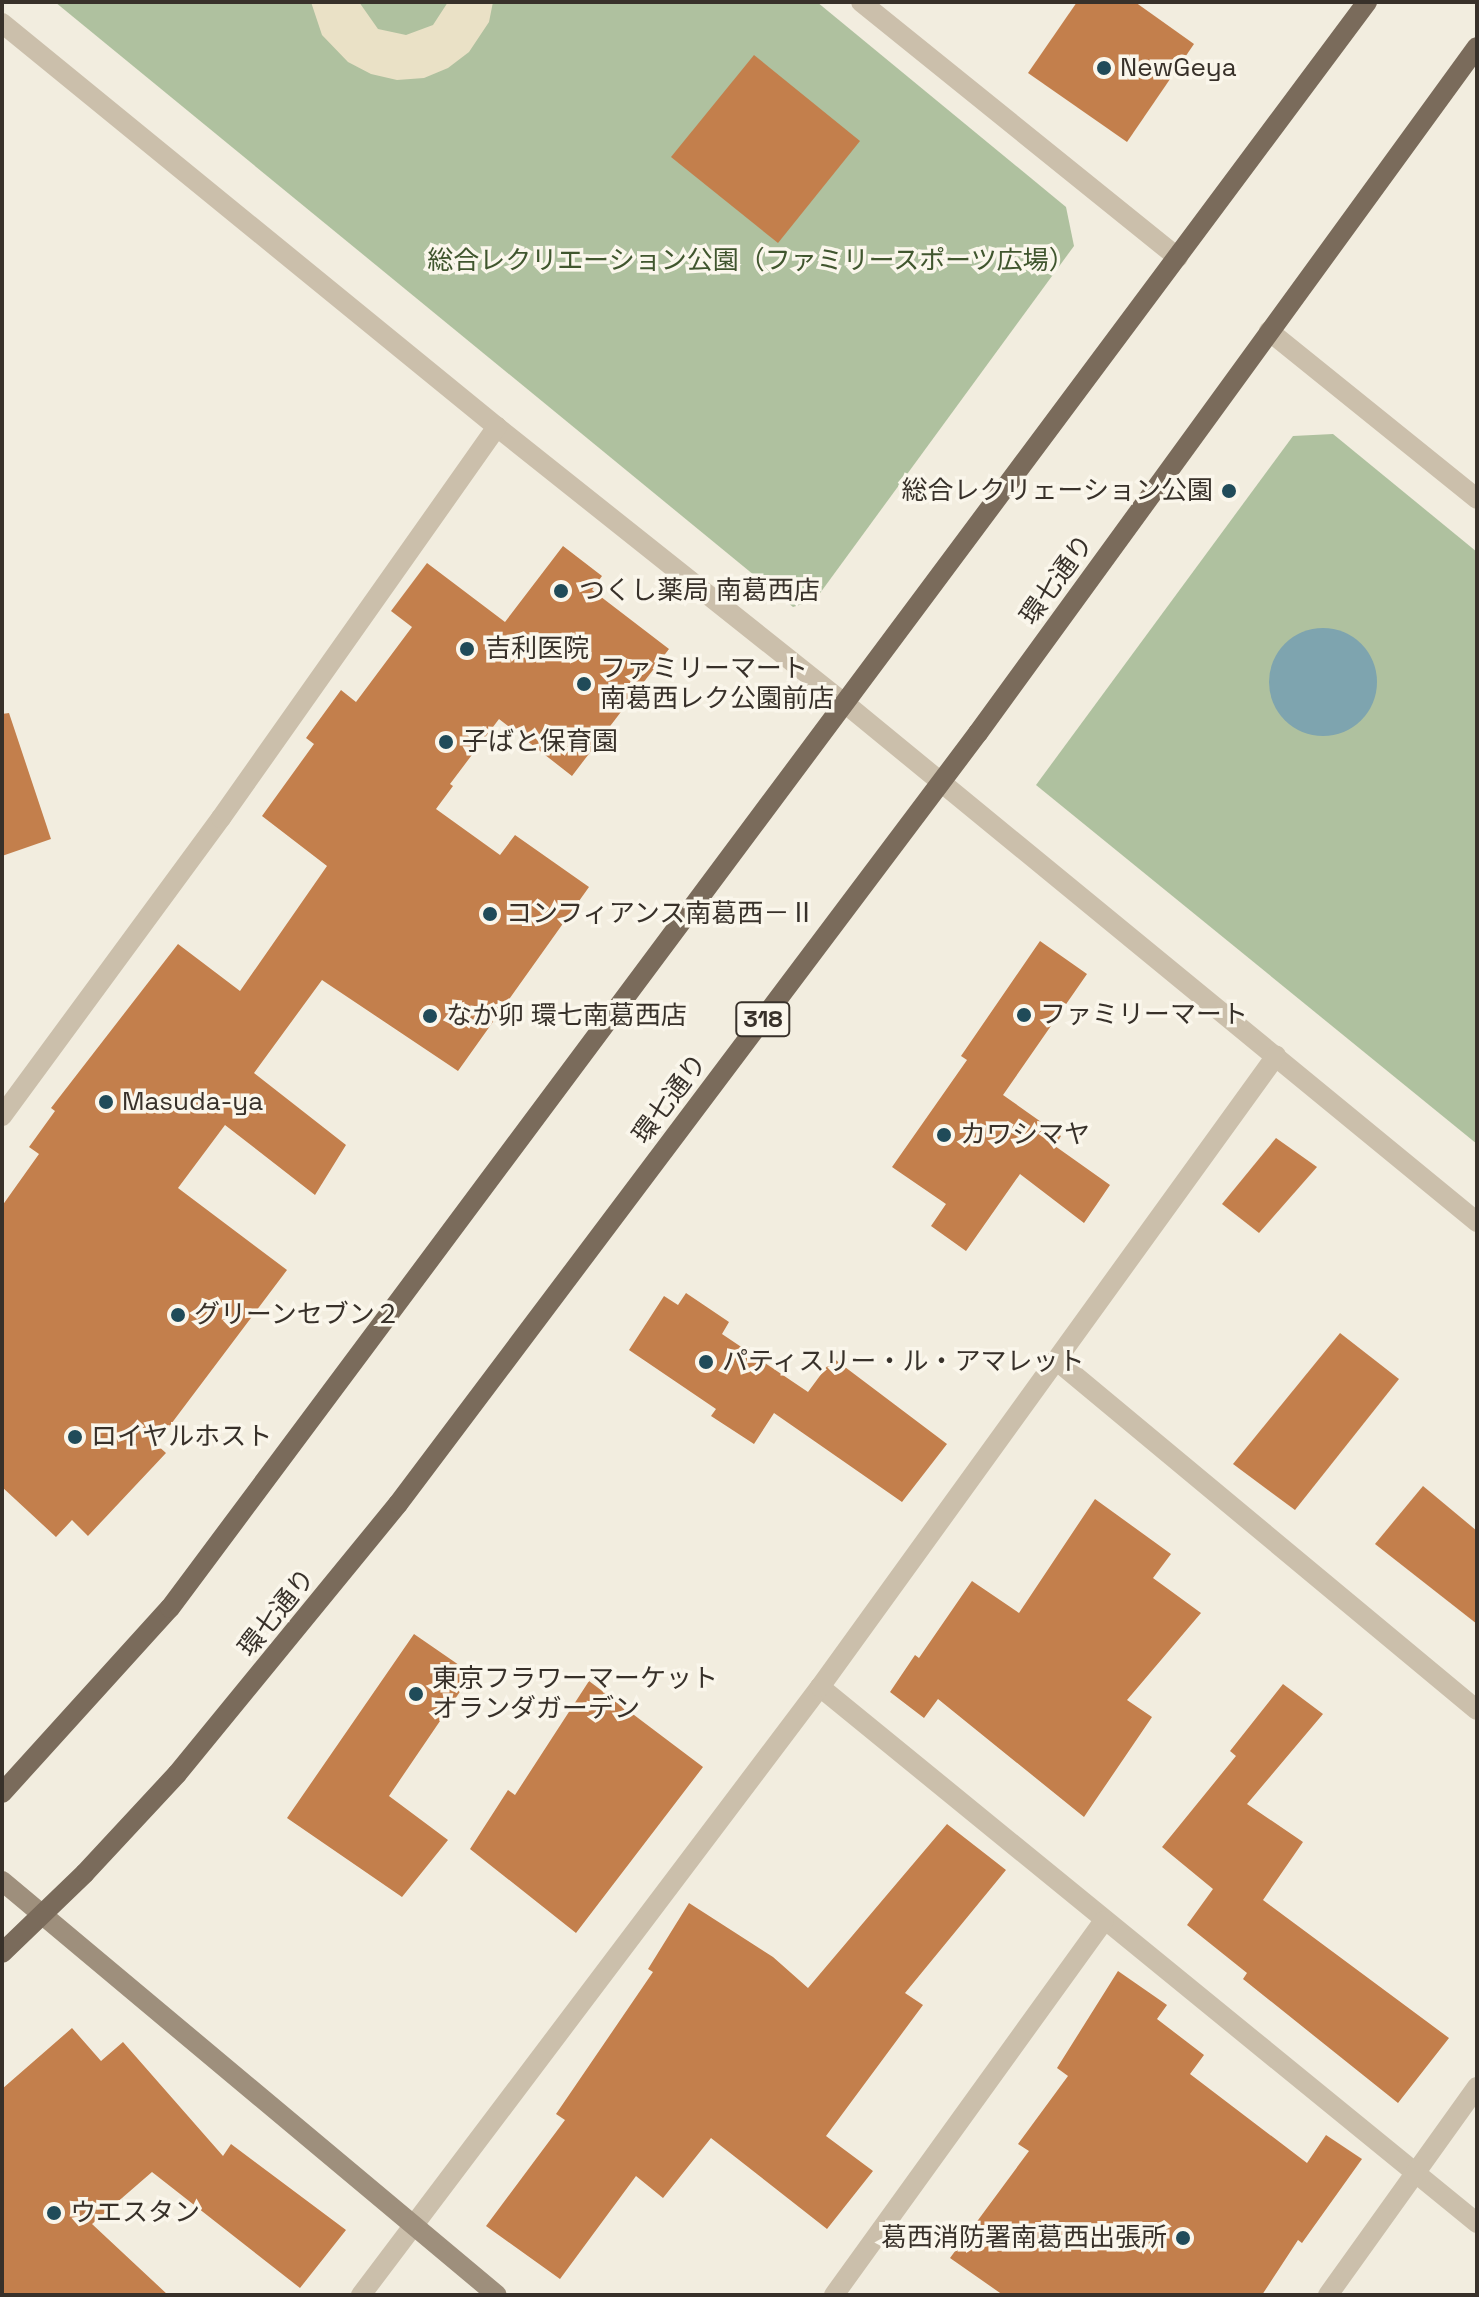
<!DOCTYPE html>
<meta charset="utf-8">
<style>
body{margin:0}
#map{position:relative;width:1479px;height:2297px;overflow:hidden;background:#f2eddf;font-family:"Space Grotesk","Noto Sans JP",sans-serif}
div>[style]{position:absolute}
.green>*{inset:0;background:#afc19f}
.plaza>*{inset:0;background:#eae1c6}
.water>*{inset:0;background:#7ea4af}
.round{border-radius:50%}
.building>*{inset:0;background:#c37f4c}
.street>*{height:20px;margin:-10px;padding:0 10px;transform-origin:10px;border-radius:10px;background:#cbbfab}
.secondary>*{height:20px;margin:-10px;padding:0 10px;transform-origin:10px;border-radius:10px;background:#9e8f7c}
.primary>*{height:20px;margin:-10px;padding:0 10px;transform-origin:10px;border-radius:10px;background:#7a6b5b}
.dots>*{width:22px;height:22px;translate:-50% -50%;box-sizing:border-box;border:4px solid #faf6eb;border-radius:50%}
span{translate:-50% -50%;white-space:nowrap;text-align:center;line-height:1.15;-webkit-text-stroke:7px #faf6eb;paint-order:stroke}
.shield-label span{padding:2px 6px;background:#faf6eb;border:2px solid;border-radius:6px;-webkit-text-stroke-width:0}
.shield-label{font-size:24px;color:#38312a;font-weight:700}
.poi-label{font-size:26px;color:#38312a}
.left{translate:0 -50%;text-align:left}
.right{translate:-100% -50%;text-align:right}
.park-label{font-size:26px;color:#40562e}
.street-label{font-size:26px;color:#38312a}
.frame{position:absolute;inset:0;border:4px solid #38312a;pointer-events:none}
</style>
<div id="map">
<div class="green">
<i style="clip-path:polygon(55px 2px,817px 2px,1066px 207px,1074px 246px,815px 600px,793px 607px)"></i>
<i style="clip-path:polygon(1333px 434px,1477px 552px,1477px 1144px,1036px 785px,1293px 436px)"></i>
</div>
<div class="plaza">
<i style="clip-path:polygon(311px 2px,359px 2px,378px 29px,406px 35px,433px 25px,448px 2px,493px 2px,489px 22px,469px 52px,448px 68px,424px 78px,397px 80px,371px 74px,348px 62px,322px 35px)"></i>
</div>
<div class="water">
<i class="round" style="left:1269px;top:628px;width:108px;height:108px"></i>
</div>
<div class="building">
<i style="clip-path:polygon(1077px 2px,1135px 2px,1194px 44px,1127px 142px,1028px 73px)"></i>
<i style="clip-path:polygon(754px 55px,860px 141px,778px 243px,671px 157px)"></i>
<i style="clip-path:polygon(563px 546px,602px 576px,592px 590px,669px 649px,572px 776px,499px 719px,450px 784px,453px 786px,436px 809px,500px 855px,515px 835px,589px 887px,458px 1071px,322px 980px,254px 1073px,346px 1145px,315px 1195px,225px 1125px,178px 1188px,287px 1270px,156px 1444px,166px 1453px,88px 1536px,72px 1520px,56px 1537px,2px 1487px,2px 1206px,39px 1154px,29px 1147px,55px 1111px,51px 1108px,178px 944px,240px 991px,327px 866px,262px 816px,314px 744px,306px 738px,341px 690px,356px 702px,412px 627px,391px 611px,427px 563px,505px 622px)"></i>
<i style="clip-path:polygon(9px 713px,51px 839px,2px 856px,2px 714px)"></i>
<i style="clip-path:polygon(1040px 941px,1087px 974px,1003px 1095px,1061px 1136px,1055px 1146px,1110px 1185px,1084px 1223px,1020px 1174px,966px 1251px,931px 1226px,946px 1204px,892px 1167px,967px 1060px,961px 1056px)"></i>
<i style="clip-path:polygon(1276px 1138px,1317px 1167px,1259px 1233px,1222px 1204px)"></i>
<i style="clip-path:polygon(686px 1293px,729px 1322px,722px 1334px,808px 1392px,833px 1358px,947px 1444px,902px 1502px,774px 1413px,754px 1444px,711px 1416px,716px 1409px,629px 1350px,664px 1296px,678px 1305px)"></i>
<i style="clip-path:polygon(1340px 1333px,1399px 1379px,1295px 1510px,1233px 1464px)"></i>
<i style="clip-path:polygon(1423px 1486px,1477px 1531px,1477px 1624px,1375px 1544px)"></i>
<i style="clip-path:polygon(1095px 1499px,1171px 1554px,1153px 1578px,1201px 1613px,1127px 1700px,1152px 1717px,1084px 1817px,938px 1699px,924px 1718px,890px 1692px,915px 1655px,919px 1658px,972px 1581px,1019px 1613px)"></i>
<i style="clip-path:polygon(414px 1634px,472px 1674px,389px 1796px,448px 1840px,402px 1897px,287px 1818px)"></i>
<i style="clip-path:polygon(589px 1681px,703px 1767px,576px 1933px,470px 1849px,508px 1790px,515px 1795px)"></i>
<i style="clip-path:polygon(1283px 1684px,1323px 1714px,1247px 1804px,1303px 1842px,1263px 1900px,1449px 2038px,1398px 2103px,1243px 1979px,1247px 1973px,1187px 1925px,1213px 1889px,1162px 1847px,1236px 1756px,1230px 1751px)"></i>
<i style="clip-path:polygon(947px 1824px,1006px 1870px,905px 1993px,923px 2005px,826px 2136px,873px 2171px,827px 2229px,711px 2138px,663px 2198px,636px 2176px,560px 2279px,486px 2226px,565px 2120px,556px 2114px,653px 1972px,648px 1969px,689px 1903px,773px 1957px,808px 1988px)"></i>
<i style="clip-path:polygon(1118px 1971px,1167px 2005px,1157px 2019px,1204px 2055px,1190px 2074px,1307px 2163px,1326px 2135px,1362px 2159px,1302px 2243px,1298px 2240px,1262px 2295px,1003px 2295px,950px 2258px,1029px 2151px,1018px 2144px,1068px 2076px,1057px 2068px)"></i>
<i style="clip-path:polygon(72px 2028px,101px 2061px,123px 2042px,223px 2156px,231px 2144px,346px 2230px,300px 2288px,152px 2172px,92px 2224px,168px 2295px,2px 2295px,2px 2089px)"></i>
</div>
<div class="street">
<i style="left:861px;top:2px;width:407px;rotate:38.9deg"></i>
<i style="left:2px;top:23px;width:639px;rotate:39.22deg"></i>
<i style="left:497px;top:427px;width:447px;rotate:38.5deg"></i>
<i style="left:847px;top:705px;width:815px;rotate:39.37deg"></i>
<i style="left:1269px;top:331px;width:267px;rotate:38.9deg"></i>
<i style="left:2px;top:1116px;width:370px;rotate:-53.7deg"></i>
<i style="left:221px;top:818px;width:479px;rotate:-54.8deg"></i>
<i style="left:1056px;top:1360px;width:547px;rotate:39.74deg"></i>
<i style="left:820px;top:1687px;width:848px;rotate:39.21deg"></i>
<i style="left:361px;top:2295px;width:762px;rotate:-52.95deg"></i>
<i style="left:820px;top:1687px;width:779px;rotate:-54.15deg"></i>
<i style="left:834px;top:2295px;width:461px;rotate:-54.2deg"></i>
<i style="left:1328px;top:2295px;width:256px;rotate:-54.4deg"></i>
</div>
<div class="secondary">
<i style="left:2px;top:1881px;width:645px;rotate:39.91deg"></i>
</div>
<div class="primary">
<i style="left:2px;top:1793px;width:250px;rotate:-47.8deg"></i>
<i style="left:170px;top:1608px;width:2003px;rotate:-53.3deg"></i>
<i style="left:2px;top:1953px;width:115px;rotate:-43.9deg"></i>
<i style="left:85px;top:1873px;width:135px;rotate:-47.1deg"></i>
<i style="left:177px;top:1774px;width:349px;rotate:-50.7deg"></i>
<i style="left:398px;top:1504px;width:965px;rotate:-53.05deg"></i>
<i style="left:978px;top:733px;width:848px;rotate:-53.97deg"></i>
</div>
<div class="dots">
<i style="left:1104px;top:68px;background:#204b59"></i>
<i style="left:1229px;top:491px;background:#204b59"></i>
<i style="left:561px;top:591px;background:#204b59"></i>
<i style="left:467px;top:649px;background:#204b59"></i>
<i style="left:584px;top:684px;background:#204b59"></i>
<i style="left:446px;top:742px;background:#204b59"></i>
<i style="left:490px;top:914px;background:#204b59"></i>
<i style="left:1024px;top:1015px;background:#204b59"></i>
<i style="left:430px;top:1016px;background:#204b59"></i>
<i style="left:106px;top:1102px;background:#204b59"></i>
<i style="left:944px;top:1135px;background:#204b59"></i>
<i style="left:178px;top:1315px;background:#204b59"></i>
<i style="left:706px;top:1362px;background:#204b59"></i>
<i style="left:75px;top:1437px;background:#204b59"></i>
<i style="left:416px;top:1694px;background:#204b59"></i>
<i style="left:54px;top:2213px;background:#204b59"></i>
<i style="left:1183px;top:2238px;background:#204b59"></i>
</div>
<div class="shield-label">
<span style="left:763px;top:1019px">318</span>
</div>
<div class="poi-label">
<span class="left" style="left:1120px;top:68px">NewGeya</span>
<span class="right" style="left:1213px;top:491px">総合レクリェーション公園</span>
<span class="left" style="left:579px;top:591px">つくし薬局 南葛西店</span>
<span class="left" style="left:485px;top:649px">吉利医院</span>
<span class="left" style="left:600px;top:684px">ファミリーマート<br>南葛西レク公園前店</span>
<span class="left" style="left:462px;top:742px">子ばと保育園</span>
<span class="left" style="left:506px;top:914px">コンフィアンス南葛西－Ⅱ</span>
<span class="left" style="left:1040px;top:1015px">ファミリーマート</span>
<span class="left" style="left:446px;top:1016px">なか卯 環七南葛西店</span>
<span class="left" style="left:122px;top:1102px">Masuda-ya</span>
<span class="left" style="left:960px;top:1135px">カワシマヤ</span>
<span class="left" style="left:194px;top:1315px">グリーンセブン２</span>
<span class="left" style="left:722px;top:1362px">パティスリー・ル・アマレット</span>
<span class="left" style="left:91px;top:1437px">ロイヤルホスト</span>
<span class="left" style="left:432px;top:1694px">東京フラワーマーケット<br>オランダガーデン</span>
<span class="left" style="left:70px;top:2213px">ウエスタン</span>
<span class="right" style="left:1167px;top:2238px">葛西消防署南葛西出張所</span>
</div>
<div class="park-label">
<span style="left:751px;top:261px">総合レクリエーション公園（ファミリースポーツ広場）</span>
</div>
<div class="street-label">
<span style="left:1057px;top:580px;rotate:-54deg">環七通り</span>
<span style="left:670px;top:1099px;rotate:-53deg">環七通り</span>
<span style="left:277px;top:1613px;rotate:-51deg">環七通り</span>
</div>
<div class="frame"></div>
</div>
